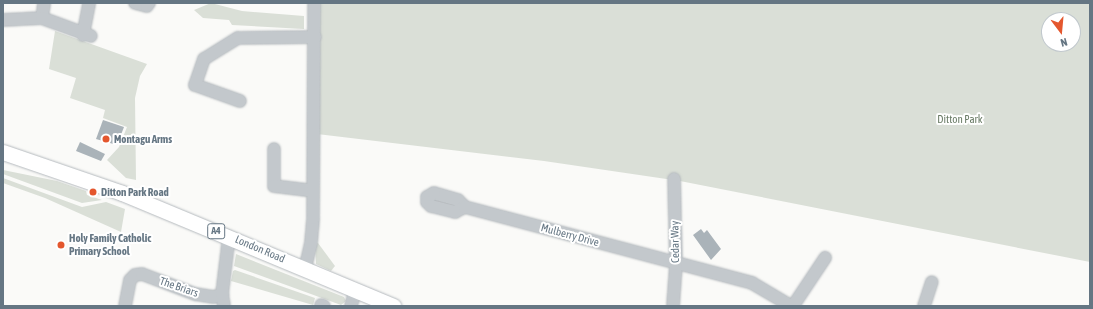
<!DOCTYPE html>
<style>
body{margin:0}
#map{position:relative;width:1093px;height:309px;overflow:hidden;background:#fafaf8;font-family:"Asap Condensed",sans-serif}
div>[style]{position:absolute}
.green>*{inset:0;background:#dadfd7}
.building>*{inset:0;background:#aab3b9}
.roads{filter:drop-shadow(0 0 1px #b5babe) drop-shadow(0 0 1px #b5babe)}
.minor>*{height:12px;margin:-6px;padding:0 6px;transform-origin:6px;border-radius:6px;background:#c3c8cc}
.major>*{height:15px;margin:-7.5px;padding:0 7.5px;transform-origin:7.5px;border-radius:7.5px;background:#fff}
.dots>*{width:11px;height:11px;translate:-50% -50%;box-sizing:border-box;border:2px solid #fff;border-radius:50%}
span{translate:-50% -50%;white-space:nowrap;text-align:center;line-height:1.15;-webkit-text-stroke:4px #fff;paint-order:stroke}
.shield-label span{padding:1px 3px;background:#fff;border:1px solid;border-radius:3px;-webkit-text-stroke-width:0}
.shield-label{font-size:10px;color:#657683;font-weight:700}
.park-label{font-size:11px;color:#687a64}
.poi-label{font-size:11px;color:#657683;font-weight:700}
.left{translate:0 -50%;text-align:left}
.street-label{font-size:11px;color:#657683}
.frame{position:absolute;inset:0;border:4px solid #657683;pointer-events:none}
.north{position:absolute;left:1041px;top:12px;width:40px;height:40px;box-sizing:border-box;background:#fff;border:1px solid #c1c8cd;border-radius:50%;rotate:164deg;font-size:11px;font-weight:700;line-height:16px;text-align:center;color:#657683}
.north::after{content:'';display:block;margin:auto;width:14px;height:18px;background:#e4572e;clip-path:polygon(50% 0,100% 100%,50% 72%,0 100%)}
</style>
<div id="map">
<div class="green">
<i style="clip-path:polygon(211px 3px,242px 11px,304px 16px,304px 29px,232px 25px,229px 20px,203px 18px,194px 10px)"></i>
<i style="clip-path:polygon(evenodd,318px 3px,1090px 3px,1090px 262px,680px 181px,544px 161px,317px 134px,318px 3px,1049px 20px,1073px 20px,1073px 44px,1049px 44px,1049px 20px)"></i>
<i style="clip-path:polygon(55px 31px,147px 64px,140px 76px,135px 98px,136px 180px,126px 178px,107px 160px,119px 147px,127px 127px,103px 118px,105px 110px,70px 98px,76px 78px,49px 69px)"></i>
<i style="clip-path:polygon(3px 170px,57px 181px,86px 191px,87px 195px,102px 200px,82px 203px,3px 174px)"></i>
<i style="clip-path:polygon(3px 178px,82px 207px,106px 202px,125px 209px,121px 232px,45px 198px,3px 183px)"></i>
<i style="clip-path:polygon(318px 243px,335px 266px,331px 271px,316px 264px,315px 244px)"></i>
<i style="clip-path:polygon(236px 254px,344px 297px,346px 301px,341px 305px,234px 266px)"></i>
<i style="clip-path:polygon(235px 270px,315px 298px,313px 305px,231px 281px,233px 271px)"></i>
</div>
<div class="building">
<i style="clip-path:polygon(103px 120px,124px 127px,117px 145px,96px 139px)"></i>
<i style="clip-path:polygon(80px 142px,105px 154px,101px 161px,76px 151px)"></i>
<i style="clip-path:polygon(701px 229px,704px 233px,707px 230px,721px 249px,711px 260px,693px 235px)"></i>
</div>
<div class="roads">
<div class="minor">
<i style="left:135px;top:3px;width:12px;rotate:14deg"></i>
<i style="left:147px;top:6px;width:4px;rotate:-56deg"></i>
<i style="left:42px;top:18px;width:15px;rotate:-82deg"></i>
<i style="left:3px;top:20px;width:39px;rotate:-3deg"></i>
<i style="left:42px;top:18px;width:52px;rotate:20.2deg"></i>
<i style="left:83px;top:35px;width:33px;rotate:-79deg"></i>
<i style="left:240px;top:101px;width:48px;rotate:-160.4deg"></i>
<i style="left:195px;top:85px;width:28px;rotate:-71deg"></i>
<i style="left:204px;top:59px;width:40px;rotate:-32deg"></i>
<i style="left:238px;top:38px;width:77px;rotate:-0.7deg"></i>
<i style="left:274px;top:149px;width:37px;rotate:90deg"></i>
<i style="left:274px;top:186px;width:39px;rotate:7deg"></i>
<i style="left:465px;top:207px;width:10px;rotate:-135deg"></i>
<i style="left:458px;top:200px;width:25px;rotate:-164deg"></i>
<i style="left:434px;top:193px;width:8px;rotate:150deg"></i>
<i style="left:427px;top:197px;width:5px;rotate:90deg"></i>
<i style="left:427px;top:202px;width:6px;rotate:45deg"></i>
<i style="left:431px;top:206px;width:25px;rotate:14deg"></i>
<i style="left:455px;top:212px;width:11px;rotate:-27deg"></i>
<i style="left:465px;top:207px;width:297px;rotate:14.8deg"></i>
<i style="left:752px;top:283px;width:45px;rotate:30.5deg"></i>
<i style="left:305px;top:269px;width:27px;rotate:-77deg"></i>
<i style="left:311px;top:243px;width:25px;rotate:-85deg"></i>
<i style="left:313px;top:218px;width:215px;rotate:-89.7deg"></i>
<i style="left:321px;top:305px;width:3px;rotate:18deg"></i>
<i style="left:125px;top:306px;width:26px;rotate:-79deg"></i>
<i style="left:130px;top:280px;width:7px;rotate:-45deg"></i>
<i style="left:135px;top:275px;width:7px;rotate:-8deg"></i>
<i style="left:142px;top:274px;width:57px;rotate:20.7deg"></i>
<i style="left:195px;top:294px;width:19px;rotate:9deg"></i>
<i style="left:214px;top:297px;width:9px;rotate:-21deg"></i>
<i style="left:224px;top:306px;width:12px;rotate:-99deg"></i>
<i style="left:222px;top:294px;width:58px;rotate:-83.1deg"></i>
<i style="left:351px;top:306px;width:16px;rotate:-75deg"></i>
<i style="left:673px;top:306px;width:42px;rotate:-85.9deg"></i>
<i style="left:676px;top:264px;width:85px;rotate:-91.3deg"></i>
<i style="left:793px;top:306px;width:58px;rotate:-56.3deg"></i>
<i style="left:924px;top:306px;width:25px;rotate:-72deg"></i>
</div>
<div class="major">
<i style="left:3px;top:152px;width:126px;rotate:19deg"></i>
<i style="left:122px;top:193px;width:294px;rotate:22.6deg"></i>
</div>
</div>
<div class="dots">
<i style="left:106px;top:139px;background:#e4572e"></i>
<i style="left:93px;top:192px;background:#e4572e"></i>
<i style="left:61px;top:245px;background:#e4572e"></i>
</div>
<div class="shield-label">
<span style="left:216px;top:231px">A4</span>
</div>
<div class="park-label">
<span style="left:960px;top:119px">Ditton Park</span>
</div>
<div class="poi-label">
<span class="left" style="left:114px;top:139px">Montagu Arms</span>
<span class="left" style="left:101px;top:192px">Ditton Park Road</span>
<span class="left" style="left:69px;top:245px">Holy Family Catholic<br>Primary School</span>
</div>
<div class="street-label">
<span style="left:570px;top:235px;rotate:15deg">Mulberry Drive</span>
<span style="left:675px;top:242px;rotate:-91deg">Cedar Way</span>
<span style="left:260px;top:249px;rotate:23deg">London Road</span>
<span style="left:179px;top:287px;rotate:19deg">The Briars</span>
</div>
<div class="frame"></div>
<div class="north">N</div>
</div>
